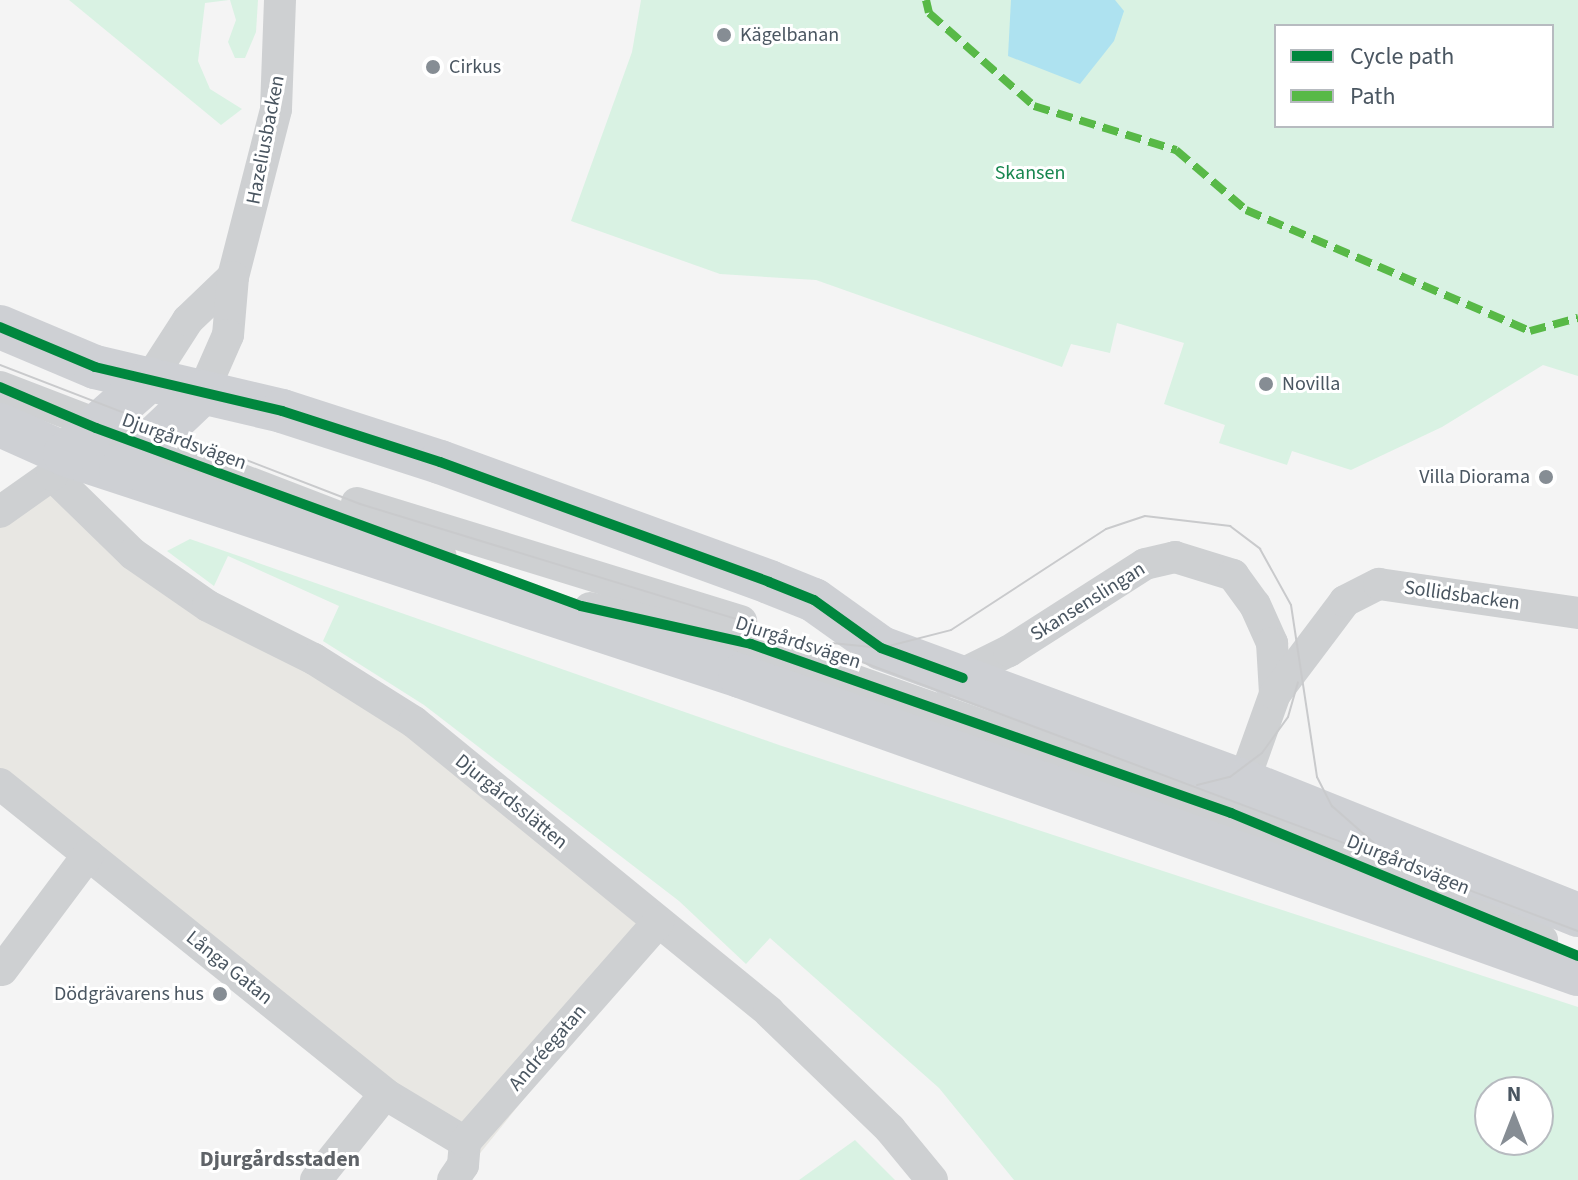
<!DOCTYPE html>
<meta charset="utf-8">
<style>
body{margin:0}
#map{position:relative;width:1578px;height:1180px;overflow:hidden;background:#f4f4f4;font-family:"Source Sans 3",sans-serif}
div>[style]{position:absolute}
.commercial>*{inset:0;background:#e8e7e3}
.green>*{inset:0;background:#d9f2e3}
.water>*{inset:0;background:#aee2f0}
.street>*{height:32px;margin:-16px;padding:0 16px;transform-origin:16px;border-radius:16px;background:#ced0d2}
.secondary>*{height:44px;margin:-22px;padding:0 22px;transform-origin:22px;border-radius:22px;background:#ced0d4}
.tram>*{height:2px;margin:-1px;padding:0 1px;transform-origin:1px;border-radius:1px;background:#c9cacc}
.quiet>*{height:8px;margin-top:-4px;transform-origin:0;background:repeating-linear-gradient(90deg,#58b947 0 16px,transparent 0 24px)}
.cycleway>*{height:10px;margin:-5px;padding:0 5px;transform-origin:5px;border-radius:5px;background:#00873e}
.dots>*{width:22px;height:22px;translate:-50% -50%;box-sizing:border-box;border:4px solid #fff;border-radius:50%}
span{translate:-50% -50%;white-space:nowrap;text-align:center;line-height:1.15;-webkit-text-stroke:6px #fff;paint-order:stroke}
.poi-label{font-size:20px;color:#4a5661}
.left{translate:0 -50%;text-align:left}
.right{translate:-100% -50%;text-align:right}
.street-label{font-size:20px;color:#4a5661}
.park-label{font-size:20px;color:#17864f}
.neighbourhood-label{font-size:22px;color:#5f6368;font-weight:700}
.legend{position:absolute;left:1274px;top:24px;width:280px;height:104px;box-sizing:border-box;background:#fff;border:2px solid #b7bbc0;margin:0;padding:10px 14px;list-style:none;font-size:24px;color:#4a5661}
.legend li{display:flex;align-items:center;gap:16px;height:40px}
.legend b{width:40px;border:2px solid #b7bbc0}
.north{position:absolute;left:1474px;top:1076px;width:80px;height:80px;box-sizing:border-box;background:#fff;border:2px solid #b7bbc0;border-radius:50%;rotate:0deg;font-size:22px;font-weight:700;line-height:32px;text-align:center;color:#4a5661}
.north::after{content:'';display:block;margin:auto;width:28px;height:36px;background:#868d94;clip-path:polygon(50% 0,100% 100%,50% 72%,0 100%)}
</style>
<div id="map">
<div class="commercial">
<i style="clip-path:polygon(45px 482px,132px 548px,315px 656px,666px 923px,477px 1157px,0 778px,0 516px)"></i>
</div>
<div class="green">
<i style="clip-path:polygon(69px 0,229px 0,205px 3px,198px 61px,210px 89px,242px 109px,221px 125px)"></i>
<i style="clip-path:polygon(230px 0,258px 0,256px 32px,245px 58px,235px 58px,228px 42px,236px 20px)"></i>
<i style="clip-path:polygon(evenodd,641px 0,1578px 0,1578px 376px,1543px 365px,1442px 427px,1351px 470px,1292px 451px,1287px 465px,1219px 443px,1225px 425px,1164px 404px,1184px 343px,1117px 323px,1110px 353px,1071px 344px,1062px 367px,816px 280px,720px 274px,571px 221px,632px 52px,641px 0,1276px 26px,1552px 26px,1552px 126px,1276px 126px,1276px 26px)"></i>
<i style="clip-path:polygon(evenodd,190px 539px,779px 745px,1578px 1007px,1578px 1180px,1014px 1180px,939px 1088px,770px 938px,746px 964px,679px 901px,424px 705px,323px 641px,339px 606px,228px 556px,214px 586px,167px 551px,190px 539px,1490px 1092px,1538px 1092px,1538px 1140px,1490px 1140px,1490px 1092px)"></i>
<i style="clip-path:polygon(855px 1140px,895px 1180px,799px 1180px)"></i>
</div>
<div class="water">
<i style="clip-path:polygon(1011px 0,1115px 0,1124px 11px,1114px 41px,1080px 84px,1008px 56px)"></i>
</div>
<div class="street">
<i style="left:233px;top:277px;width:173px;rotate:-75.6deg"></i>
<i style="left:276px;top:109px;width:109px;rotate:-87.9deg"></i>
<i style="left:150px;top:379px;width:70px;rotate:-57.2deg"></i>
<i style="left:188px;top:320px;width:62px;rotate:-43.7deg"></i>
<i style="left:233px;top:277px;width:58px;rotate:94.9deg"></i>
<i style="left:228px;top:335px;width:62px;rotate:113.7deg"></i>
<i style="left:0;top:387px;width:472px;rotate:21deg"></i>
<i style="left:52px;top:475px;width:113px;rotate:44.3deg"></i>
<i style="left:133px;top:554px;width:91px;rotate:34.7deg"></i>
<i style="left:208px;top:606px;width:119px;rotate:26.6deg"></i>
<i style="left:314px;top:659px;width:118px;rotate:32.2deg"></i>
<i style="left:414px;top:722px;width:458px;rotate:39.2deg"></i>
<i style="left:769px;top:1012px;width:168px;rotate:44deg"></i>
<i style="left:890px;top:1129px;width:66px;rotate:50.5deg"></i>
<i style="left:357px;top:503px;width:402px;rotate:17.1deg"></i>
<i style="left:0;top:512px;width:64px;rotate:-35.4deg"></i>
<i style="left:52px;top:475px;width:21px;rotate:-59deg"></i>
<i style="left:590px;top:608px;width:165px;rotate:12.6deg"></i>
<i style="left:751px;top:644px;width:509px;rotate:19.4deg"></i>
<i style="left:1231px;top:813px;width:336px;rotate:22.2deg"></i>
<i style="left:948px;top:681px;width:68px;rotate:-26.2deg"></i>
<i style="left:1009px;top:651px;width:161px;rotate:-32.6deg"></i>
<i style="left:1145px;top:564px;width:31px;rotate:-13deg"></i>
<i style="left:1175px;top:557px;width:61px;rotate:17.2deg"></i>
<i style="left:1233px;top:575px;width:37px;rotate:54deg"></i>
<i style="left:1255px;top:605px;width:42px;rotate:65.9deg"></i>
<i style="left:1272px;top:643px;width:51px;rotate:86.6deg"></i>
<i style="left:0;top:784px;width:494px;rotate:38.8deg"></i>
<i style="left:385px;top:1094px;width:93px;rotate:31deg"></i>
<i style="left:1237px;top:800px;width:113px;rotate:-70.3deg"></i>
<i style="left:1275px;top:694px;width:116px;rotate:-53deg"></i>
<i style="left:1345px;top:601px;width:38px;rotate:-27deg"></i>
<i style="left:1379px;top:584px;width:201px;rotate:8.3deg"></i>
<i style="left:2px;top:970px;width:144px;rotate:-53.2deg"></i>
<i style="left:316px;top:1180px;width:110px;rotate:-51.3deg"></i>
<i style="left:453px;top:1180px;width:18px;rotate:-56deg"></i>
<i style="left:463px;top:1165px;width:23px;rotate:-85deg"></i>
<i style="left:465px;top:1142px;width:293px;rotate:-48.7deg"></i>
</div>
<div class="secondary">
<i style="left:0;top:327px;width:103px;rotate:22.8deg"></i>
<i style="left:95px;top:367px;width:192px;rotate:13.2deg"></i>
<i style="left:282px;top:411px;width:166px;rotate:17.9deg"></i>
<i style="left:440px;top:462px;width:350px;rotate:20deg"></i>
<i style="left:769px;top:582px;width:48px;rotate:21.8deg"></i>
<i style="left:814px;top:600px;width:82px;rotate:35.6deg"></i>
<i style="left:881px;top:648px;width:386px;rotate:20.2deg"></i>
<i style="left:1243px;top:781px;width:361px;rotate:21.8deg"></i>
<i style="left:0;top:425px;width:71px;rotate:24deg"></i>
<i style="left:65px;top:454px;width:711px;rotate:18.21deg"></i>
<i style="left:740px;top:676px;width:889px;rotate:19.58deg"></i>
<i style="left:65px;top:454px;width:113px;rotate:-41.4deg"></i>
<i style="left:121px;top:470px;width:113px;rotate:-43.6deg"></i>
</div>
<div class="tram">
<i style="left:0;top:365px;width:386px;rotate:21.1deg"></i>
<i style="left:360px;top:504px;width:453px;rotate:17deg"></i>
<i style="left:793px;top:636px;width:839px;rotate:20.6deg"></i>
<i style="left:0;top:387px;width:104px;rotate:23.1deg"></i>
<i style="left:96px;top:428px;width:517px;rotate:20.15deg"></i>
<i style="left:581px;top:606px;width:174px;rotate:12.6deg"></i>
<i style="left:751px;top:644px;width:509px;rotate:19.4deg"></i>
<i style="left:1231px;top:813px;width:375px;rotate:22.4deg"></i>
<i style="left:832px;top:643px;width:49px;rotate:5.8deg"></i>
<i style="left:881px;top:648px;width:72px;rotate:-14.4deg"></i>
<i style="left:951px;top:630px;width:185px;rotate:-33.1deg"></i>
<i style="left:1106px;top:529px;width:41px;rotate:-18.4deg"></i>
<i style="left:1145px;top:516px;width:86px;rotate:6.7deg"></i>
<i style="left:1230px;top:526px;width:38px;rotate:37deg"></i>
<i style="left:1260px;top:549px;width:64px;rotate:61deg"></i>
<i style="left:1291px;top:605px;width:174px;rotate:81.4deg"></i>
<i style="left:1317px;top:777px;width:33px;rotate:63deg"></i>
<i style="left:1332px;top:806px;width:56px;rotate:41.4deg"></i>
<i style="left:1197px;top:785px;width:34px;rotate:-14deg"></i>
<i style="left:1230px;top:777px;width:40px;rotate:-37deg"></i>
<i style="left:1262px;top:753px;width:44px;rotate:-54.2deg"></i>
<i style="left:1288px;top:717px;width:36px;rotate:-74deg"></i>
</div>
<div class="quiet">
<i style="left:926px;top:0;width:13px;rotate:77deg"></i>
<i style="left:929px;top:13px;width:140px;rotate:41.5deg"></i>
<i style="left:1034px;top:106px;width:149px;rotate:17.2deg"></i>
<i style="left:1176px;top:150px;width:92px;rotate:40.6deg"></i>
<i style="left:1246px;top:210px;width:309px;rotate:23.1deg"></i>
<i style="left:1530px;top:331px;width:50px;rotate:-15.2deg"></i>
</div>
<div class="cycleway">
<i style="left:0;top:327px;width:103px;rotate:22.8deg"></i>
<i style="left:95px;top:367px;width:192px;rotate:13.2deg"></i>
<i style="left:282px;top:411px;width:166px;rotate:17.9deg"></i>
<i style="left:440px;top:462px;width:350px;rotate:20deg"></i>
<i style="left:769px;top:582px;width:48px;rotate:21.8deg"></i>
<i style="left:814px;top:600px;width:82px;rotate:35.6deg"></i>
<i style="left:881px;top:648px;width:87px;rotate:20.1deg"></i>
<i style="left:0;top:387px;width:104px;rotate:23.1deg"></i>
<i style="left:96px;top:428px;width:517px;rotate:20.15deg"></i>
<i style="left:581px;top:606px;width:174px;rotate:12.6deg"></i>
<i style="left:751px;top:644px;width:509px;rotate:19.4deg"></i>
<i style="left:1231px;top:813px;width:375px;rotate:22.4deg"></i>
</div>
<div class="dots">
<i style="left:724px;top:35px;background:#868d94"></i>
<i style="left:433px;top:67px;background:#868d94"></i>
<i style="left:1266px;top:384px;background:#868d94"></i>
<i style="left:1546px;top:477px;background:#868d94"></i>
<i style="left:220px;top:994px;background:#868d94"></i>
</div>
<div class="poi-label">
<span class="left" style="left:740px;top:35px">Kägelbanan</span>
<span class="left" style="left:449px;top:67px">Cirkus</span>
<span class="left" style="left:1282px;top:384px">Novilla</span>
<span class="right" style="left:1530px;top:477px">Villa Diorama</span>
<span class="right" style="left:204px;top:994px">Dödgrävarens hus</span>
</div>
<div class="street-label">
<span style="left:266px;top:140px;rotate:-79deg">Hazeliusbacken</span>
<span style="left:184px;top:442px;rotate:20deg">Djurgårdsvägen</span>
<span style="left:1462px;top:596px;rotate:8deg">Sollidsbacken</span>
<span style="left:1088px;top:602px;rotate:-32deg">Skansenslingan</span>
<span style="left:798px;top:643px;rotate:18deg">Djurgårdsvägen</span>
<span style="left:511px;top:802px;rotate:39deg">Djurgårdsslätten</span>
<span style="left:1408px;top:865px;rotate:22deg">Djurgårdsvägen</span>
<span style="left:229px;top:968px;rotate:39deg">Långa Gatan</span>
<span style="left:548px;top:1048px;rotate:-49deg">Andréegatan</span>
</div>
<div class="park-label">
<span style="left:1030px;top:173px">Skansen</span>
</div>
<div class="neighbourhood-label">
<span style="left:280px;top:1160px">Djurgårdsstaden</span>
</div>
<ul class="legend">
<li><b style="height:10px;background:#00873e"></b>Cycle path</li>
<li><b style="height:10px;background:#58b947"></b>Path</li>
</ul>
<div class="north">N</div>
</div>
